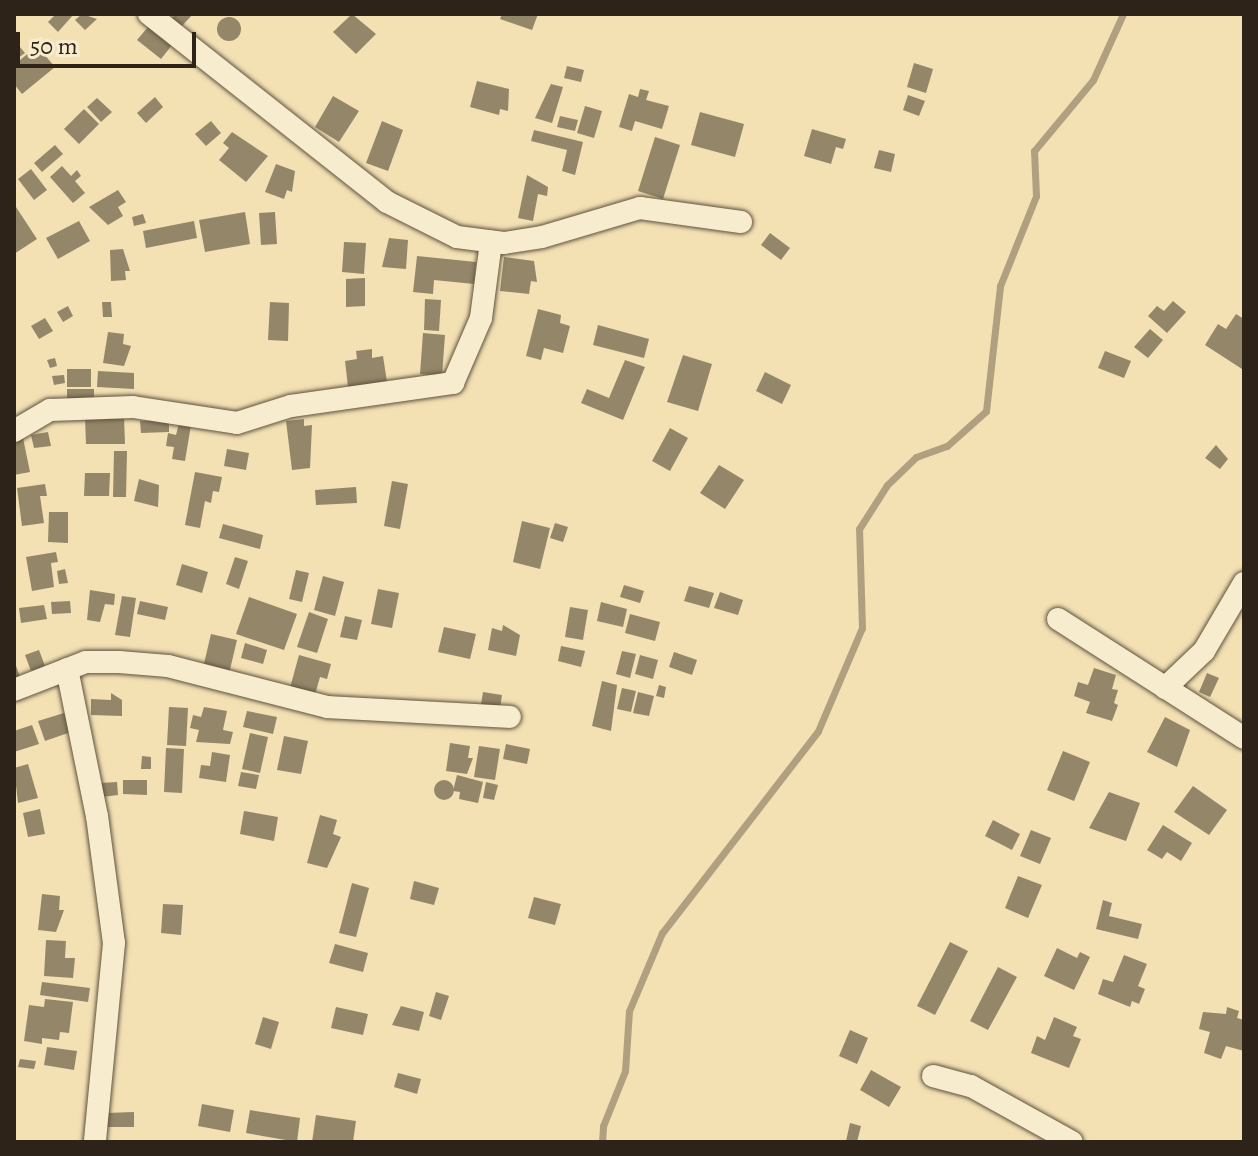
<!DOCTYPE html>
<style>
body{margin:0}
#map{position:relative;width:1258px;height:1156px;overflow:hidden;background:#f3e1b4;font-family:Alegreya,serif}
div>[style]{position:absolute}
.stream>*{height:7px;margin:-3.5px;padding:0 3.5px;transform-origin:3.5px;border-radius:3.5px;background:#b0a07f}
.building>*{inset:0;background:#948669}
.round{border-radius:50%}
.roads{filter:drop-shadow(0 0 2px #5f523f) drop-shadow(0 0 2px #5f523f)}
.minor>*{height:22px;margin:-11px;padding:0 11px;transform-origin:11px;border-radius:11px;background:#f7ecce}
span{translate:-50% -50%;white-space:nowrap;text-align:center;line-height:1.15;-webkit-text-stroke:7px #f7ecce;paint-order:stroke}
.frame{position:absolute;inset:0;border:16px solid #2e2318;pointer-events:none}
.scale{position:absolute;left:16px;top:32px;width:180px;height:36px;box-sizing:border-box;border:4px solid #2e2318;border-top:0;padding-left:10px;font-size:24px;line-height:28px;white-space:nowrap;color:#2e2318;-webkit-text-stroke:6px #f7ecce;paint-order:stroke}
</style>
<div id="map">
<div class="stream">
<i style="left:602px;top:1142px;width:16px;rotate:-86deg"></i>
<i style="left:603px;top:1126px;width:59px;rotate:-68.2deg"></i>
<i style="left:625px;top:1071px;width:60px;rotate:-86.2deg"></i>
<i style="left:629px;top:1011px;width:85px;rotate:-67.1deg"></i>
<i style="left:662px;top:933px;width:255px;rotate:-52.3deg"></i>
<i style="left:818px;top:731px;width:112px;rotate:-66.9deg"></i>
<i style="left:862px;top:628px;width:99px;rotate:-91.7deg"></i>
<i style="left:859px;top:529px;width:52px;rotate:-57.5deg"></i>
<i style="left:887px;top:485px;width:40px;rotate:-44deg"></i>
<i style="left:916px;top:457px;width:33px;rotate:-20deg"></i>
<i style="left:947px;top:446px;width:52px;rotate:-41.9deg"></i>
<i style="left:986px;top:411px;width:126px;rotate:-83.6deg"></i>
<i style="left:1000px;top:286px;width:97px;rotate:-68.2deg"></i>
<i style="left:1036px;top:196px;width:45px;rotate:-92.5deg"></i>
<i style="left:1034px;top:151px;width:92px;rotate:-50.3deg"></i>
<i style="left:1093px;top:80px;width:72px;rotate:-65.6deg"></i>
</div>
<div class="building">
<i style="clip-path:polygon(56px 14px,74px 14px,58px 32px,48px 22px)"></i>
<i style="clip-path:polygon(82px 14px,97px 19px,85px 30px,75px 20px)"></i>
<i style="clip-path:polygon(176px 14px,193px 14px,181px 27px,172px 18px)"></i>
<i style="clip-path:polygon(352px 14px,376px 34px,356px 54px,333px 32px)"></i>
<i style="clip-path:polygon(502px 14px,538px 14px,532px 30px,500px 19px)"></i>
<i class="round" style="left:217px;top:17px;width:24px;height:24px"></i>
<i style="clip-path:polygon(148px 27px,172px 45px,161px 59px,137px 40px)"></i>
<i style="clip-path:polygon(14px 40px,25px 53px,14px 61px)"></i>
<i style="clip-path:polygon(37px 46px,55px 67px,22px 94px,14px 84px,14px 65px)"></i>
<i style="clip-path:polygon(914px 63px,933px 69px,926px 93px,907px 87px)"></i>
<i style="clip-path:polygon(567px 66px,584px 70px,581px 82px,564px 78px)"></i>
<i style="clip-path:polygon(477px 81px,509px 89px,508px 111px,500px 109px,499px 115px,470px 107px)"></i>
<i style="clip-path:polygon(551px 84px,563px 87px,552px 123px,535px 118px)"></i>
<i style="clip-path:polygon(640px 89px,649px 91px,646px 100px,669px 106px,662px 129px,635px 121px,632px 131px,619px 127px,629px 94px,638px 97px)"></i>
<i style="clip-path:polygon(908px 95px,925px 101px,919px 116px,903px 110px)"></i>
<i style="clip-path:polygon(333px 96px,359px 111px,339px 142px,315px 127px)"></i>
<i style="clip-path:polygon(155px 97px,163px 107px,146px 123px,137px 113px)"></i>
<i style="clip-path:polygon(97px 98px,112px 112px,101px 122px,87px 107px)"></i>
<i style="clip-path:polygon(585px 106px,602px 111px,594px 138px,577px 133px)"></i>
<i style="clip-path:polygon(84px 109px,99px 124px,79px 144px,64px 129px)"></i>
<i style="clip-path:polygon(700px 112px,744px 124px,735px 157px,691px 145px)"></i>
<i style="clip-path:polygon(560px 116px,578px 120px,575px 131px,557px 127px)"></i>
<i style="clip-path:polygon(211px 121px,221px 133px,206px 146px,195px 134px)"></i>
<i style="clip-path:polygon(382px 121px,403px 130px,388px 171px,366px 163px)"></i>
<i style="clip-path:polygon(812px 129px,846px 139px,843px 149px,836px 147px,831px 164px,804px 156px)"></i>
<i style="clip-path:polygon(534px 130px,583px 142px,575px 175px,562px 171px,567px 150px,531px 141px)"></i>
<i style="clip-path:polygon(232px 132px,268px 156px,246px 182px,219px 160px,229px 148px,223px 143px)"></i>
<i style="clip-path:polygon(655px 137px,680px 145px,663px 199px,638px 191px)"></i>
<i style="clip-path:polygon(55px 145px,63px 154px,42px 172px,34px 163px)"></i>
<i style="clip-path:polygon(879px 150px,895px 154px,891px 172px,874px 168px)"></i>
<i style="clip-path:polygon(276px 164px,295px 171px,292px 192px,287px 190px,284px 199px,265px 192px)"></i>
<i style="clip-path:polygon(62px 166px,71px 176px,77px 170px,81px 176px,75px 181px,85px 193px,73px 203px,50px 177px)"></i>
<i style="clip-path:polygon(31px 169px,47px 190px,34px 200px,18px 179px)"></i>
<i style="clip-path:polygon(527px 175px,548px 187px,547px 196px,538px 194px,533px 221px,518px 218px)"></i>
<i style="clip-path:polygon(118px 190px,126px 202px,118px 207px,123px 216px,108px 225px,89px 207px)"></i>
<i style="clip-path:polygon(14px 204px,37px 239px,14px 254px)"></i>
<i style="clip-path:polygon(245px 212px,250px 244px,205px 252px,199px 220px)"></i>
<i style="clip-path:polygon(275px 212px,277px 244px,261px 245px,259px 213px)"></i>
<i style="clip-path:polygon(143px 214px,146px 223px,134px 226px,132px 217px)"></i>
<i style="clip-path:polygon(79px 221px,90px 241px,58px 259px,46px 238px)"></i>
<i style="clip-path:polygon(194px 221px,197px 238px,146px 248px,143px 231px)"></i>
<i style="clip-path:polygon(770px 233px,790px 248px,781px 260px,761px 245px)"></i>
<i style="clip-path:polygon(389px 238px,408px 240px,406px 269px,382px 267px)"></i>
<i style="clip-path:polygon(344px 242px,366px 243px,364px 274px,342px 272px)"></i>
<i style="clip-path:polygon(123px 249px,130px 271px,125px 271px,126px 280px,111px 281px,110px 250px)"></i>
<i style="clip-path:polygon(417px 256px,476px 262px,474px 284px,434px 280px,433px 294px,413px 292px)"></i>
<i style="clip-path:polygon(504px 257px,534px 261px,537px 282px,531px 281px,529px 294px,500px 291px)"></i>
<i style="clip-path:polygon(365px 278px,365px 306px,346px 307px,346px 279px)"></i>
<i style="clip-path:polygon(425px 299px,441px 300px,439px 331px,424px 330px)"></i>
<i style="clip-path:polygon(1173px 301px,1186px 312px,1167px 333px,1148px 316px,1157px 306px,1164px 311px)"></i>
<i style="clip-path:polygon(102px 302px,111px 302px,112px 317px,103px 317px)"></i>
<i style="clip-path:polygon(270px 302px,289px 303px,288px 341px,268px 340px)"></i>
<i style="clip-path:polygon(68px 306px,73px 316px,63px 322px,57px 312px)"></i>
<i style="clip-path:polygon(538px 309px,561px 315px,560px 323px,570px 326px,563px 353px,544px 348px,541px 360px,526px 356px)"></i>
<i style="clip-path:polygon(1236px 314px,1244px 319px,1242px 369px,1205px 345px,1218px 324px,1226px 329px)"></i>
<i style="clip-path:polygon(45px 318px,53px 331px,39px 339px,31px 326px)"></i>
<i style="clip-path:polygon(598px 325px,649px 339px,644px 358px,593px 345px)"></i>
<i style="clip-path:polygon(1150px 329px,1163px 340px,1148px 358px,1134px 347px)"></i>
<i style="clip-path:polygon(108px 332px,124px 334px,123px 344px,131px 346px,124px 366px,103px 363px)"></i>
<i style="clip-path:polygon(423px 333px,445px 335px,442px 376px,420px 374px)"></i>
<i style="clip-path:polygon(372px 349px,372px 358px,383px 356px,387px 382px,348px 387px,345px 361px,357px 359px,356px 351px)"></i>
<i style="clip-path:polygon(1105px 351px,1131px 361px,1124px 378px,1098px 368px)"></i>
<i style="clip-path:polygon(683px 355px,712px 364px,698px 411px,667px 402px)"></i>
<i style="clip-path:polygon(55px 358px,57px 366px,50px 368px,47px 360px)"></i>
<i style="clip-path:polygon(625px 360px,645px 367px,623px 420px,581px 403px,587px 389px,609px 398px)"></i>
<i style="clip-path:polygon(67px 369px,91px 369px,91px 387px,67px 387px)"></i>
<i style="clip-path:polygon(98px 371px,134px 373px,134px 389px,97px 387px)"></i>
<i style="clip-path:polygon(765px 372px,791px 385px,782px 404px,756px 391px)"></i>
<i style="clip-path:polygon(64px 375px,65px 383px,54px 385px,52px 376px)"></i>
<i style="clip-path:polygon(67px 389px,94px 389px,94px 401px,67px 401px)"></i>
<i style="clip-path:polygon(85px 417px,124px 417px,125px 444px,86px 444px)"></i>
<i style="clip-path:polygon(304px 419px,304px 426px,312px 425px,310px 468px,292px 470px,286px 421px)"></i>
<i style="clip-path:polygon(169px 420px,169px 432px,141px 433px,140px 421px)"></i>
<i style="clip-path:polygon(179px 423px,191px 425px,185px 461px,172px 459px,174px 447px,166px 446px,168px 433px,176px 435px)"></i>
<i style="clip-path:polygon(670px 428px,688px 438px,670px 471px,652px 461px)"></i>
<i style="clip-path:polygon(48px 432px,51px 446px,34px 448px,31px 435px)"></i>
<i style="clip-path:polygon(23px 438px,30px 472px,14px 475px,14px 440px)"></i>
<i style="clip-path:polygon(1216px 445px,1228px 459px,1220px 469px,1205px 458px)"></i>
<i style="clip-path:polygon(227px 449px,249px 453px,246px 470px,224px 466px)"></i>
<i style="clip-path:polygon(114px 451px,127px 451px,126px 497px,113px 497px)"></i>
<i style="clip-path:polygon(719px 465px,744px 480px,725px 509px,700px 493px)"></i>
<i style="clip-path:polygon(195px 472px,222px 477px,219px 492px,213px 491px,211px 503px,205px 501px,200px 528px,185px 525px)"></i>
<i style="clip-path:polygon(85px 473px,110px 473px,109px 496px,84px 496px)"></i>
<i style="clip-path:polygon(139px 479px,159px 485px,158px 507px,134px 501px)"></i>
<i style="clip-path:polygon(392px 481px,408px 484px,400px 529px,384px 526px)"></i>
<i style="clip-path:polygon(45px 484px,47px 496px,40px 496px,44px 523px,22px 526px,17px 488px)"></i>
<i style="clip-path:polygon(356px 487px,357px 503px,316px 505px,315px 490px)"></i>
<i style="clip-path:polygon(49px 512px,68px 512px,68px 543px,48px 542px)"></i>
<i style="clip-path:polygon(522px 521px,550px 528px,540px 569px,513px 562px)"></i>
<i style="clip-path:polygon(555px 523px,568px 527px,563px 542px,550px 538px)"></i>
<i style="clip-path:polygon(223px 524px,263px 535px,260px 549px,219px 538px)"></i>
<i style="clip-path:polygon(56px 552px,58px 562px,51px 563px,54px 587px,32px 591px,26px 557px)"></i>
<i style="clip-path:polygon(235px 557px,248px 561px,239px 589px,226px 584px)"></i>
<i style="clip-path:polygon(182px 564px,208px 572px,202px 593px,176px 585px)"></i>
<i style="clip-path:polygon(65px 569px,68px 583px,59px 584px,57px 571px)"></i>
<i style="clip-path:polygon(296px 570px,309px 573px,302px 602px,289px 599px)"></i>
<i style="clip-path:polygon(323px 576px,344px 582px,335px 616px,314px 610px)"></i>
<i style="clip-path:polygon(624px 585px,644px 591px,640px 603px,620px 597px)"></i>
<i style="clip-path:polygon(689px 586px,714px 593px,709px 608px,684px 601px)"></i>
<i style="clip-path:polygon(378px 589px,399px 593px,392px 628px,371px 624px)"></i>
<i style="clip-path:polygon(90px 590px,115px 594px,114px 605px,105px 604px,100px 622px,87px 620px)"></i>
<i style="clip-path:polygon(720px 592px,743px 600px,738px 615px,714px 608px)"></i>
<i style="clip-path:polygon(122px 596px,136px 598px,130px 637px,115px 635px)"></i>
<i style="clip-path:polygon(249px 597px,297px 614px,284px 650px,236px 634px)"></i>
<i style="clip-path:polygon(70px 601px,71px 613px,52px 614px,51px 602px)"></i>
<i style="clip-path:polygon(140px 601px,168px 607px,165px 620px,137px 614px)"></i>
<i style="clip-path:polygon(601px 602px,627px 609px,623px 627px,597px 621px)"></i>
<i style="clip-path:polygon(44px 605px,47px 619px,21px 623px,19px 608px)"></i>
<i style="clip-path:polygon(570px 607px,588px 610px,583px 640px,565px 637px)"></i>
<i style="clip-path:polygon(309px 612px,328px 619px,317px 653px,297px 647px)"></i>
<i style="clip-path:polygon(630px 614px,660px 622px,655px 641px,625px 633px)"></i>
<i style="clip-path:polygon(345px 616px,362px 620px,357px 640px,340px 637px)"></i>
<i style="clip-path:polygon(503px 625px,520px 635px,516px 656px,488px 650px,492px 628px,502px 631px)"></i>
<i style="clip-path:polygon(444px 627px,476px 634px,470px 659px,438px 652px)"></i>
<i style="clip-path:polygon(211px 634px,237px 640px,228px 678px,202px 672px)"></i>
<i style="clip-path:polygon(245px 643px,267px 650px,263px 664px,241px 658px)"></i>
<i style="clip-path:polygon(561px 646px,585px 651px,581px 667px,558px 661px)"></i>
<i style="clip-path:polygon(39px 650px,45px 666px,31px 671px,25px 655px)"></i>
<i style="clip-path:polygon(622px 651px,636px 654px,630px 678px,616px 674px)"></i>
<i style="clip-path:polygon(674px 652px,697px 660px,692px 675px,669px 667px)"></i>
<i style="clip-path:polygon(299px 655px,331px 664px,327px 679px,320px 677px,313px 702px,288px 695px)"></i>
<i style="clip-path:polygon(640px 655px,658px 660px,653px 679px,635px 674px)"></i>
<i style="clip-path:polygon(14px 660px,27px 697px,17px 701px,14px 693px)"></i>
<i style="clip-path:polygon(1094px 668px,1116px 675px,1112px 689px,1118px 690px,1114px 703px,1118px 705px,1112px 721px,1086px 713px,1090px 702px,1074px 696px,1078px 682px,1088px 685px)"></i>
<i style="clip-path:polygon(1207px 673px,1219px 678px,1210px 697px,1199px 692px)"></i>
<i style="clip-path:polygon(602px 681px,617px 685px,611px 731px,592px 726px)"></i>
<i style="clip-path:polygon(659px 685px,666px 687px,664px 698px,656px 696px)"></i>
<i style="clip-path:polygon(622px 688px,636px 691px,631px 712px,617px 709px)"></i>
<i style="clip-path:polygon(483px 692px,502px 695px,500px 709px,479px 718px)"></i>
<i style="clip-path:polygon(638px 692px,654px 696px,649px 716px,633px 713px)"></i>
<i style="clip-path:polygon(111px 693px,122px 700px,122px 716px,91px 715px,91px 699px,111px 700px)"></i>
<i style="clip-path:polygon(169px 707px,188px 708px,186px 746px,167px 745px)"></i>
<i style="clip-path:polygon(204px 707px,227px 711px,223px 730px,233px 732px,230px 744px,196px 742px,199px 730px,190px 728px,193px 715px,201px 717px)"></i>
<i style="clip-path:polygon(247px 711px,277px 717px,273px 734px,243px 727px)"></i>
<i style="clip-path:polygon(64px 713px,71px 732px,45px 741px,38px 721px)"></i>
<i style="clip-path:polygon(1165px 717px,1190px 730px,1177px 767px,1147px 752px)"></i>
<i style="clip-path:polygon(32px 725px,39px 744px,14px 752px,14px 731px)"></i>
<i style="clip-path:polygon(250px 733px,268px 737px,260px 773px,242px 769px)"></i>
<i style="clip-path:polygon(284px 736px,308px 741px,301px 774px,277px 770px)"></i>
<i style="clip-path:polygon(450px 743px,470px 746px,468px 758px,473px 758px,467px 774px,446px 771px)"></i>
<i style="clip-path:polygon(506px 744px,530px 749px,527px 764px,503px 759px)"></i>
<i style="clip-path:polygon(479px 746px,500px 749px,495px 780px,474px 777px)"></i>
<i style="clip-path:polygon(166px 748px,184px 749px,182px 793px,164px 792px)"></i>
<i style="clip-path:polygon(1063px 751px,1090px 762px,1074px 801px,1047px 790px)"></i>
<i style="clip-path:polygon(212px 752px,230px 755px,226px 782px,199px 778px,201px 765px,210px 766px)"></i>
<i style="clip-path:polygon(142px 756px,151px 757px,151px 769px,141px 769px)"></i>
<i style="clip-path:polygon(28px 764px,38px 798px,18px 803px,14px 768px)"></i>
<i style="clip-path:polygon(241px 772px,259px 775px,256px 789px,238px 786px)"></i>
<i style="clip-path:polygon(457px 775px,483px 782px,478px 803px,459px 799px,460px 792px,453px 791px)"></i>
<i class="round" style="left:434px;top:780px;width:20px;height:20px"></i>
<i style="clip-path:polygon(123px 780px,147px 780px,147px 795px,123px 794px)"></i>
<i style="clip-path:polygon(117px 782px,118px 795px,102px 797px,100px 783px)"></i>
<i style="clip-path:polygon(486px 782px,498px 785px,494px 800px,483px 798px)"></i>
<i style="clip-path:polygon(1193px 786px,1227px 810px,1209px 835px,1174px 812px)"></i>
<i style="clip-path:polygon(1109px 792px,1140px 803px,1126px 841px,1089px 828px)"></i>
<i style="clip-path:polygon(40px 809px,45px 834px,28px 837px,23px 813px)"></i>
<i style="clip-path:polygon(244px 811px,278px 817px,274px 841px,240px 834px)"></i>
<i style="clip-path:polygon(320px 815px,337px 820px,333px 834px,341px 837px,327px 868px,307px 863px)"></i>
<i style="clip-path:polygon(993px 820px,1020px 834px,1012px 850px,985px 836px)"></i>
<i style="clip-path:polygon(1163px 825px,1192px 843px,1181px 861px,1167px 852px,1162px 859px,1147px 850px)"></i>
<i style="clip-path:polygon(1031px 830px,1051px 838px,1040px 864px,1020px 856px)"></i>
<i style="clip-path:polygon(1018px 876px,1042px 885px,1028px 918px,1005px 908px)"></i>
<i style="clip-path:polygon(414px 881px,439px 888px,434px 905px,410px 899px)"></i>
<i style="clip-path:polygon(352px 883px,369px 888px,356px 937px,339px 933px)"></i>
<i style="clip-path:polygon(42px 894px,60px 896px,59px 910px,64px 910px,56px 932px,38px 930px)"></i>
<i style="clip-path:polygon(534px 897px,561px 904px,555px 925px,528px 918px)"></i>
<i style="clip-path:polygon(1103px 900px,1112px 903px,1109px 916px,1142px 924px,1138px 939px,1096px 929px)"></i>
<i style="clip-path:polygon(163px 904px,183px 905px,181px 935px,161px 933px)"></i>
<i style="clip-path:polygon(46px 940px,66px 941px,65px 958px,75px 958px,73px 978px,44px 976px)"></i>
<i style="clip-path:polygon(950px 942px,968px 951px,935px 1015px,917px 1006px)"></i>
<i style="clip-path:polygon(335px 944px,368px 953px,363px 972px,329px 963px)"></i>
<i style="clip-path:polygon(1057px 948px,1077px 958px,1080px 952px,1090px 957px,1074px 990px,1044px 976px)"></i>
<i style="clip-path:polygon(1124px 955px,1147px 964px,1138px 986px,1145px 989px,1139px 1004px,1132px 1001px,1130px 1007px,1098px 994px,1103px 979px,1113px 982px)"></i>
<i style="clip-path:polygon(998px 967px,1017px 977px,988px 1030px,970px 1021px)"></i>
<i style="clip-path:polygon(42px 982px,90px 988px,88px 1002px,40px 995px)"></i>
<i style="clip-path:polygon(436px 992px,449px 996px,441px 1020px,429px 1016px)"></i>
<i style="clip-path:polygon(45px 999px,73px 1002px,69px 1033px,60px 1032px,59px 1040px,42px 1038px,42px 1044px,24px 1041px,29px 1005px,44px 1007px)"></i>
<i style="clip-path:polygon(401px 1006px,424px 1012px,419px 1031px,392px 1025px)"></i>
<i style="clip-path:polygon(336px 1007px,368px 1014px,363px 1035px,331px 1028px)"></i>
<i style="clip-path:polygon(1227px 1007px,1239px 1011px,1237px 1018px,1244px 1020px,1244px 1051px,1226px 1046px,1221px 1059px,1204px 1053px,1210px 1032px,1199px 1029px,1203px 1012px,1226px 1014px)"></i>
<i style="clip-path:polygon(263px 1017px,279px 1022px,271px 1049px,255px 1044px)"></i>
<i style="clip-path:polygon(1054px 1017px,1077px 1027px,1073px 1036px,1081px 1039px,1069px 1068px,1031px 1053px,1037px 1036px,1045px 1040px)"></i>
<i style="clip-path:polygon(850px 1030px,868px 1038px,857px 1064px,839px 1056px)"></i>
<i style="clip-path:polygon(47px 1047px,77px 1051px,74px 1070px,44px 1065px)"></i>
<i style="clip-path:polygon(20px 1059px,36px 1061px,34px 1069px,18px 1067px)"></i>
<i style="clip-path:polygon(871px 1070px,901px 1087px,889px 1107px,860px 1090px)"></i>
<i style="clip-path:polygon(398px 1073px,421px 1079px,417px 1094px,394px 1087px)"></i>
<i style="clip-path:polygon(202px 1104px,234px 1110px,230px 1132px,198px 1126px)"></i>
<i style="clip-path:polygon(250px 1110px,300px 1118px,297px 1142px,246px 1133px)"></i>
<i style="clip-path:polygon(134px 1112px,134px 1127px,106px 1127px,106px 1113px)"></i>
<i style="clip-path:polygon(316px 1115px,356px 1121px,353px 1142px,312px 1142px)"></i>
<i style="clip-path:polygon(850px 1123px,861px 1126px,857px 1142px,846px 1141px)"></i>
</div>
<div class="roads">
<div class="minor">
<i style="left:149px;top:14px;width:303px;rotate:38.3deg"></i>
<i style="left:387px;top:202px;width:78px;rotate:26.6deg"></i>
<i style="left:457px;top:237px;width:47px;rotate:7.3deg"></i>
<i style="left:504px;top:243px;width:38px;rotate:-9deg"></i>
<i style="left:542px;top:237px;width:102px;rotate:-16.5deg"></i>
<i style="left:640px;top:208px;width:102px;rotate:7.9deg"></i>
<i style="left:14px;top:431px;width:42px;rotate:-30.3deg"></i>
<i style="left:50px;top:410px;width:83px;rotate:-2.1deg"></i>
<i style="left:133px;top:407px;width:105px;rotate:8.7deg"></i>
<i style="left:237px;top:423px;width:57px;rotate:-17.5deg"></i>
<i style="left:291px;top:406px;width:164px;rotate:-8.1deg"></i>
<i style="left:453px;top:383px;width:71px;rotate:-66.7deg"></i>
<i style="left:481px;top:318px;width:77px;rotate:-82.5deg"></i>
<i style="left:1058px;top:619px;width:221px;rotate:32.6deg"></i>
<i style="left:67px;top:669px;width:150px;rotate:78.5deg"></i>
<i style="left:97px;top:816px;width:128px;rotate:82.4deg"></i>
<i style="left:114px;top:943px;width:200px;rotate:95.5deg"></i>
<i style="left:1165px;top:688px;width:54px;rotate:-43.5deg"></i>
<i style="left:1204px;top:651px;width:79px;rotate:-59.5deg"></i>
<i style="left:14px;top:690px;width:77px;rotate:-21.3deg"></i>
<i style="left:86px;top:662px;width:33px"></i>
<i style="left:119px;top:662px;width:49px;rotate:4.7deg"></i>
<i style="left:168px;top:666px;width:165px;rotate:14.4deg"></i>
<i style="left:328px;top:707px;width:182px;rotate:3.1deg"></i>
<i style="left:933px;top:1076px;width:39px;rotate:15deg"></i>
<i style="left:971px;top:1086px;width:115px;rotate:29deg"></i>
</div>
</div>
<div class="frame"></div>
<div class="scale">50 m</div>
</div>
